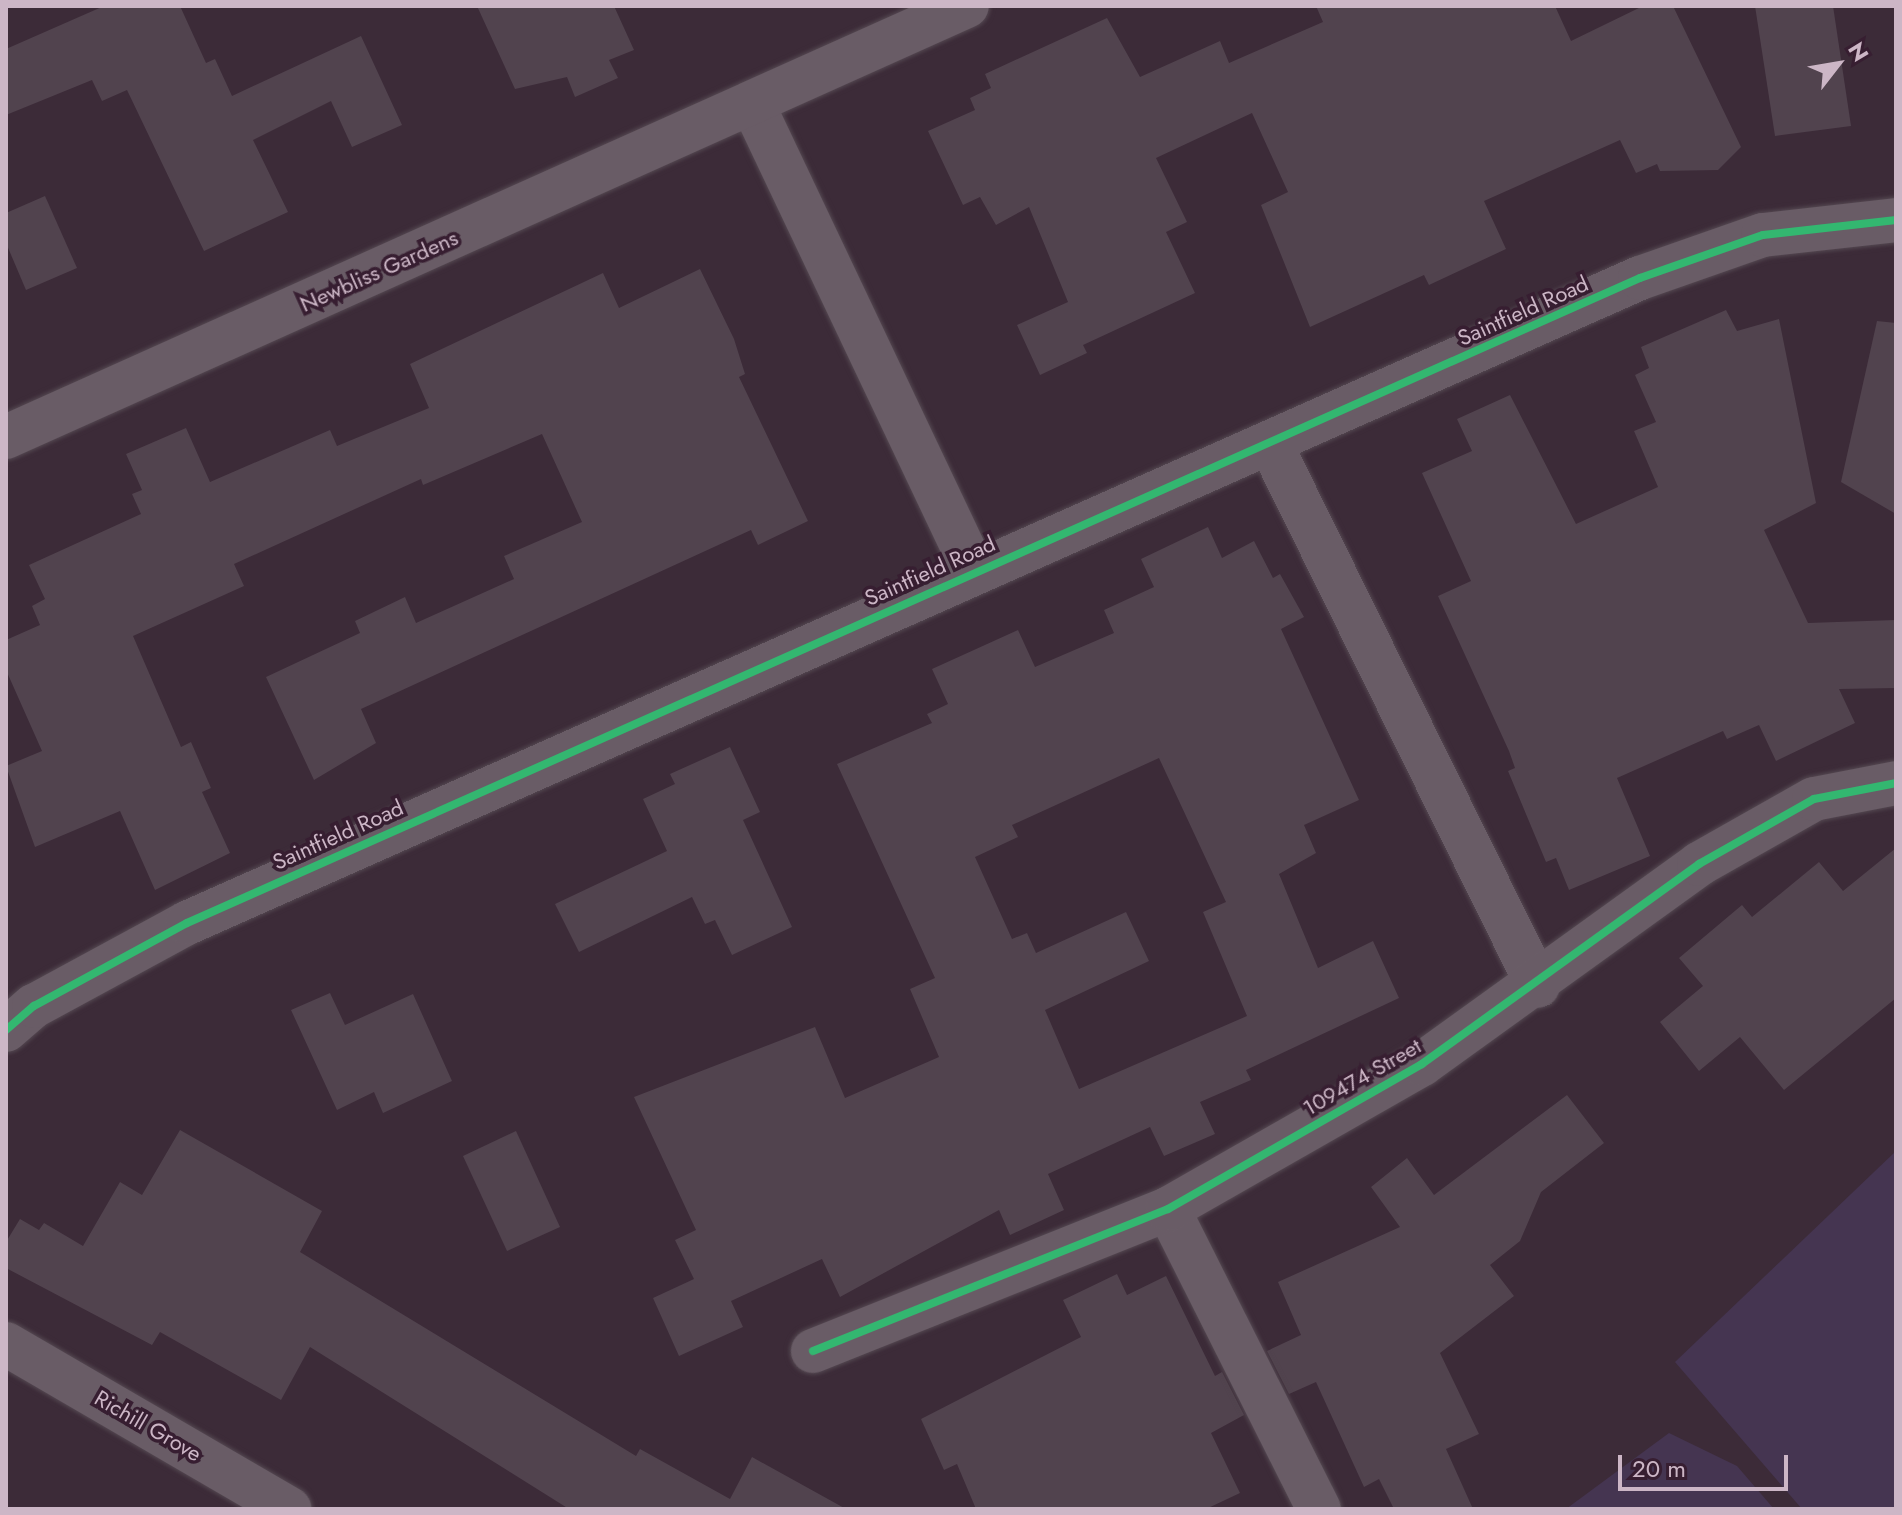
<!DOCTYPE html>
<style>
body{margin:0}
#map{position:relative;width:1902px;height:1515px;overflow:hidden;background:#3c2b38;font-family:Jost,sans-serif}
div>[style]{position:absolute}
.green>*{inset:0;background:#453551}
.building>*{inset:0;background:#51434e}
.roads{filter:drop-shadow(0 0 2px #544851) drop-shadow(0 0 2px #544851)}
.minor>*{height:44px;margin:-22px;padding:0 22px;transform-origin:22px;border-radius:22px;background:#695c66}
.cycleway>*{height:8px;margin:-4px;padding:0 4px;transform-origin:4px;border-radius:4px;background:#33b770}
span{translate:-50% -50%;white-space:nowrap;text-align:center;line-height:1.15;-webkit-text-stroke:7px #371e31;paint-order:stroke}
.street-label{font-size:22px;color:#ccb6c6}
.frame{position:absolute;inset:0;border:8px solid #ccb6c6;pointer-events:none}
.north{position:absolute;left:1798px;top:24px;width:80px;height:80px;-webkit-text-stroke:6px #371e31;paint-order:stroke;rotate:59deg;font-size:22px;font-weight:700;line-height:32px;text-align:center;color:#ccb6c6}
.north::after{content:'';display:block;margin:auto;width:28px;height:36px;background:#ccb6c6;clip-path:polygon(50% 0,100% 100%,50% 72%,0 100%)}
.scale{position:absolute;left:1618px;top:1455px;width:170px;height:36px;box-sizing:border-box;border:4px solid #ccb6c6;border-top:0;padding-left:10px;font-size:24px;line-height:28px;white-space:nowrap;color:#ccb6c6;-webkit-text-stroke:6px #371e31;paint-order:stroke}
</style>
<div id="map">
<div class="green">
<i style="clip-path:polygon(1896px 1151px,1896px 1509px,1802px 1509px,1675px 1362px)"></i>
<i style="clip-path:polygon(1669px 1433px,1737px 1466px,1774px 1509px,1566px 1509px)"></i>
</div>
<div class="building">
<i style="clip-path:polygon(104px 6px,180px 6px,206px 63px,215px 59px,232px 96px,361px 36px,402px 125px,352px 147px,331px 101px,253px 140px,288px 212px,204px 251px,127px 90px,102px 101px,92px 80px,6px 115px,6px 49px)"></i>
<i style="clip-path:polygon(477px 6px,614px 6px,634px 50px,609px 60px,618px 78px,575px 97px,567px 77px,515px 89px)"></i>
<i style="clip-path:polygon(1316px 6px,1555px 6px,1571px 41px,1643px 6px,1673px 6px,1741px 147px,1718px 170px,1660px 171px,1657px 164px,1636px 173px,1620px 140px,1484px 201px,1506px 249px,1429px 285px,1424px 275px,1310px 327px,1261px 205px,1288px 192px,1252px 113px,1156px 158px,1187px 222px,1166px 232px,1195px 293px,1083px 345px,1087px 353px,1040px 375px,1017px 325px,1068px 302px,1029px 207px,996px 225px,980px 197px,963px 205px,928px 131px,975px 110px,970px 98px,991px 88px,985px 74px,1107px 18px,1140px 77px,1220px 41px,1229px 63px,1323px 22px)"></i>
<i style="clip-path:polygon(1755px 6px,1833px 6px,1851px 126px,1775px 136px)"></i>
<i style="clip-path:polygon(45px 196px,77px 268px,26px 290px,6px 243px,6px 213px)"></i>
<i style="clip-path:polygon(700px 269px,734px 339px,745px 374px,739px 377px,808px 521px,758px 545px,751px 530px,361px 709px,376px 743px,314px 780px,266px 677px,360px 633px,355px 621px,405px 597px,416px 623px,514px 579px,504px 556px,582px 522px,542px 434px,423px 485px,421px 479px,234px 564px,244px 586px,133px 636px,181px 747px,191px 742px,211px 788px,202px 792px,230px 853px,155px 890px,120px 811px,35px 847px,6px 766px,42px 751px,6px 670px,6px 640px,40px 625px,32px 606px,45px 599px,29px 565px,141px 514px,132px 494px,142px 490px,126px 454px,186px 428px,210px 482px,330px 430px,337px 446px,429px 408px,410px 364px,603px 273px,619px 308px)"></i>
<i style="clip-path:polygon(1726px 310px,1737px 331px,1779px 319px,1816px 503px,1764px 530px,1808px 623px,1896px 620px,1896px 688px,1839px 689px,1855px 723px,1776px 761px,1759px 725px,1727px 739px,1723px 731px,1617px 778px,1650px 856px,1569px 890px,1556px 858px,1546px 862px,1508px 771px,1515px 768px,1509px 751px,1438px 596px,1471px 581px,1422px 473px,1472px 451px,1457px 419px,1510px 395px,1576px 524px,1658px 487px,1634px 431px,1656px 422px,1635px 375px,1649px 368px,1641px 347px)"></i>
<i style="clip-path:polygon(1877px 321px,1896px 323px,1896px 514px,1841px 482px)"></i>
<i style="clip-path:polygon(evenodd,1208px 527px,1222px 558px,1254px 541px,1273px 578px,1280px 574px,1304px 617px,1281px 629px,1359px 800px,1304px 825px,1316px 853px,1279px 874px,1318px 968px,1373px 941px,1399px 998px,1246px 1070px,1251px 1080px,1200px 1102px,1215px 1134px,1164px 1156px,1150px 1127px,1048px 1174px,1064px 1210px,1010px 1235px,999px 1210px,840px 1297px,822px 1259px,731px 1301px,743px 1327px,679px 1356px,653px 1298px,694px 1279px,675px 1240px,696px 1230px,634px 1097px,815px 1027px,845px 1098px,939px 1057px,910px 989px,935px 978px,837px 764px,932px 723px,927px 714px,948px 704px,932px 669px,1018px 630px,1035px 667px,1114px 633px,1104px 610px,1154px 587px,1141px 559px,1208px 527px,1159px 758px,1226px 902px,1203px 912px,1247px 1016px,1079px 1089px,1045px 1010px,1149px 961px,1126px 912px,1036px 953px,1027px 933px,1012px 939px,975px 857px,1018px 837px,1012px 825px,1159px 758px)"></i>
<i style="clip-path:polygon(730px 747px,760px 812px,743px 820px,792px 927px,732px 955px,715px 920px,705px 924px,692px 897px,579px 952px,555px 904px,667px 851px,643px 799px,675px 784px,670px 774px)"></i>
<i style="clip-path:polygon(1896px 848px,1896px 998px,1784px 1090px,1740px 1037px,1699px 1071px,1660px 1022px,1703px 986px,1679px 958px,1742px 905px,1752px 917px,1819px 862px,1843px 891px)"></i>
<i style="clip-path:polygon(330px 993px,345px 1025px,413px 994px,452px 1081px,383px 1113px,374px 1092px,337px 1110px,291px 1010px)"></i>
<i style="clip-path:polygon(1567px 1095px,1604px 1143px,1541px 1192px,1520px 1241px,1490px 1265px,1514px 1296px,1440px 1353px,1479px 1434px,1446px 1449px,1473px 1509px,1394px 1509px,1379px 1479px,1364px 1487px,1316px 1382px,1289px 1394px,1267px 1351px,1301px 1335px,1278px 1282px,1400px 1227px,1371px 1187px,1407px 1158px,1434px 1195px)"></i>
<i style="clip-path:polygon(180px 1130px,322px 1211px,300px 1252px,636px 1456px,640px 1449px,730px 1499px,752px 1457px,846px 1509px,569px 1509px,310px 1347px,281px 1400px,160px 1332px,152px 1345px,6px 1268px,6px 1242px,20px 1219px,39px 1230px,44px 1223px,83px 1246px,120px 1182px,142px 1195px)"></i>
<i style="clip-path:polygon(516px 1131px,560px 1227px,507px 1251px,463px 1156px)"></i>
<i style="clip-path:polygon(1117px 1274px,1127px 1295px,1166px 1276px,1215px 1376px,1222px 1372px,1244px 1415px,1211px 1433px,1240px 1493px,1206px 1509px,976px 1509px,957px 1464px,944px 1470px,921px 1419px,1081px 1337px,1063px 1300px)"></i>
</div>
<div class="roads">
<div class="minor">
<i style="left:753px;top:105px;width:516px;rotate:64.63deg"></i>
<i style="left:6px;top:437px;width:1053px;rotate:-24.16deg"></i>
<i style="left:1271px;top:445px;width:603px;rotate:63.73deg"></i>
<i style="left:6px;top:1030px;width:37px;rotate:-41deg"></i>
<i style="left:34px;top:1006px;width:174px;rotate:-28.5deg"></i>
<i style="left:187px;top:923px;width:1590px;rotate:-23.94deg"></i>
<i style="left:1640px;top:278px;width:130px;rotate:-19.3deg"></i>
<i style="left:1763px;top:235px;width:134px;rotate:-6.4deg"></i>
<i style="left:1168px;top:1209px;width:336px;rotate:63.3deg"></i>
<i style="left:6px;top:1344px;width:328px;rotate:30.2deg"></i>
<i style="left:813px;top:1351px;width:382px;rotate:-21.8deg"></i>
<i style="left:1168px;top:1209px;width:292px;rotate:-29.7deg"></i>
<i style="left:1422px;top:1064px;width:342px;rotate:-35.8deg"></i>
<i style="left:1699px;top:864px;width:132px;rotate:-29.5deg"></i>
<i style="left:1814px;top:799px;width:84px;rotate:-11deg"></i>
</div>
</div>
<div class="cycleway">
<i style="left:6px;top:1030px;width:37px;rotate:-41deg"></i>
<i style="left:34px;top:1006px;width:174px;rotate:-28.5deg"></i>
<i style="left:187px;top:923px;width:1590px;rotate:-23.94deg"></i>
<i style="left:1640px;top:278px;width:130px;rotate:-19.3deg"></i>
<i style="left:1763px;top:235px;width:134px;rotate:-6.4deg"></i>
<i style="left:813px;top:1351px;width:382px;rotate:-21.8deg"></i>
<i style="left:1168px;top:1209px;width:292px;rotate:-29.7deg"></i>
<i style="left:1422px;top:1064px;width:342px;rotate:-35.8deg"></i>
<i style="left:1699px;top:864px;width:132px;rotate:-29.5deg"></i>
<i style="left:1814px;top:799px;width:84px;rotate:-11deg"></i>
</div>
<div class="street-label">
<span style="left:379px;top:271px;rotate:-24deg">Newbliss Gardens</span>
<span style="left:1523px;top:311px;rotate:-24deg">Saintfield Road</span>
<span style="left:930px;top:571px;rotate:-24deg">Saintfield Road</span>
<span style="left:338px;top:835px;rotate:-24deg">Saintfield Road</span>
<span style="left:1362px;top:1077px;rotate:-30deg">109474 Street</span>
<span style="left:148px;top:1426px;rotate:30deg">Richill Grove</span>
</div>
<div class="frame"></div>
<div class="north">N</div>
<div class="scale">20 m</div>
</div>
